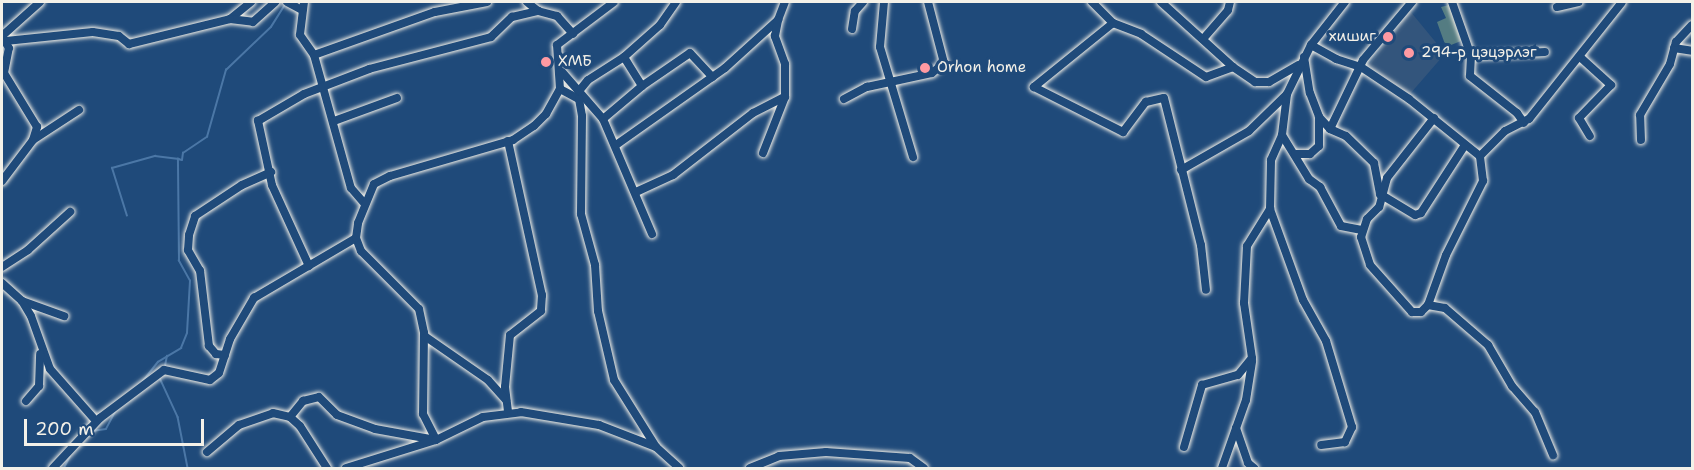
<!DOCTYPE html>
<meta charset="utf-8">
<style>
body{margin:0}
#map{position:relative;width:1694px;height:470px;overflow:hidden;background:#1f4a7a;font-family:"Shantell Sans",sans-serif}
div>[style]{position:absolute}
.built>*{inset:0;background:#33557c}
.green>*{inset:0;background:#547c82}
.stream>*{height:1.5px;margin:-0.75px;padding:0 0.75px;transform-origin:0.75px;border-radius:0.75px;background:#4b77a6}
.roads{filter:drop-shadow(0 0 2px #f4f1e8) drop-shadow(0 0 2px #f4f1e8)}
.minor>*{height:8px;margin:-4px;padding:0 4px;transform-origin:4px;border-radius:4px;background:#1f4a7a}
.dots>*{width:16px;height:16px;translate:-50% -50%;box-sizing:border-box;border:3px solid #1f4a7a;border-radius:50%}
span{translate:-50% -50%;white-space:nowrap;text-align:center;line-height:1.15;-webkit-text-stroke:6px #1f4a7a;paint-order:stroke}
.poi-label{font-size:15px;color:#f4f1e8}
.right{translate:-100% -50%;text-align:right}
.left{translate:0 -50%;text-align:left}
.frame{position:absolute;inset:0;border:3px solid #f4f1e8;pointer-events:none}
.scale{position:absolute;left:24px;top:419px;width:180px;height:27px;box-sizing:border-box;border:3px solid #f4f1e8;border-top:0;padding-left:8px;font-size:18px;line-height:21px;white-space:nowrap;color:#f4f1e8;-webkit-text-stroke:4px #1f4a7a;paint-order:stroke}
</style>
<div id="map">
<div class="built">
<i style="clip-path:polygon(1410px 11px,1443px 51px,1443px 56px,1410px 94px,1368px 66px)"></i>
</div>
<div class="green">
<i style="clip-path:polygon(1449px 5px,1461px 41px,1446px 47px,1437px 22px,1446px 18px,1441px 7px)"></i>
</div>
<div class="stream">
<i style="left:127px;top:216px;width:50px;rotate:-107.4deg"></i>
<i style="left:112px;top:168px;width:45px;rotate:-15.6deg"></i>
<i style="left:155px;top:156px;width:24px;rotate:7deg"></i>
<i style="left:165px;top:366px;width:10px;rotate:-79deg"></i>
<i style="left:160px;top:378px;width:43px;rotate:65.2deg"></i>
<i style="left:178px;top:417px;width:52px;rotate:78.9deg"></i>
<i style="left:143px;top:381px;width:24px;rotate:-52deg"></i>
<i style="left:158px;top:362px;width:27px;rotate:-31deg"></i>
<i style="left:181px;top:348px;width:16px;rotate:-68deg"></i>
<i style="left:187px;top:333px;width:52px;rotate:-86.7deg"></i>
<i style="left:190px;top:281px;width:23px;rotate:-119deg"></i>
<i style="left:179px;top:261px;width:102px;rotate:-90.6deg"></i>
<i style="left:178px;top:159px;width:4px;rotate:14deg"></i>
<i style="left:182px;top:160px;width:7px;rotate:-82deg"></i>
<i style="left:183px;top:153px;width:29px;rotate:-34deg"></i>
<i style="left:207px;top:137px;width:70px;rotate:-74.2deg"></i>
<i style="left:226px;top:70px;width:62px;rotate:-43.7deg"></i>
<i style="left:271px;top:27px;width:26px;rotate:-58deg"></i>
<i style="left:92px;top:431px;width:14px;rotate:-8deg"></i>
<i style="left:106px;top:429px;width:21px;rotate:-62deg"></i>
<i style="left:64px;top:468px;width:13px;rotate:-63deg"></i>
</div>
<div class="roads">
<div class="minor">
<i style="left:251px;top:2px;width:27px;rotate:141deg"></i>
<i style="left:230px;top:19px;width:23px;rotate:7deg"></i>
<i style="left:253px;top:22px;width:30px;rotate:-42deg"></i>
<i style="left:287px;top:2px;width:17px;rotate:28deg"></i>
<i style="left:304px;top:2px;width:33px;rotate:97deg"></i>
<i style="left:300px;top:35px;width:24px;rotate:55deg"></i>
<i style="left:314px;top:55px;width:138px;rotate:74.5deg"></i>
<i style="left:351px;top:188px;width:21px;rotate:49deg"></i>
<i style="left:527px;top:2px;width:14px;rotate:39deg"></i>
<i style="left:538px;top:11px;width:20px;rotate:15deg"></i>
<i style="left:557px;top:16px;width:24px;rotate:48deg"></i>
<i style="left:884px;top:2px;width:45px;rotate:95.1deg"></i>
<i style="left:880px;top:47px;width:115px;rotate:73.3deg"></i>
<i style="left:1092px;top:2px;width:30px;rotate:45deg"></i>
<i style="left:1113px;top:23px;width:30px;rotate:21deg"></i>
<i style="left:1141px;top:34px;width:78px;rotate:33.5deg"></i>
<i style="left:1206px;top:77px;width:29px;rotate:-20deg"></i>
<i style="left:1161px;top:2px;width:97px;rotate:42.1deg"></i>
<i style="left:1233px;top:67px;width:27px;rotate:34deg"></i>
<i style="left:1255px;top:82px;width:14px"></i>
<i style="left:1269px;top:82px;width:34px;rotate:-30deg"></i>
<i style="left:1452px;top:2px;width:57px;rotate:70.6deg"></i>
<i style="left:1471px;top:56px;width:20px;rotate:93deg"></i>
<i style="left:1470px;top:76px;width:60px;rotate:38.2deg"></i>
<i style="left:1517px;top:113px;width:12px;rotate:55deg"></i>
<i style="left:1557px;top:7px;width:22px;rotate:-13deg"></i>
<i style="left:1113px;top:23px;width:102px;rotate:141deg"></i>
<i style="left:1034px;top:87px;width:100px;rotate:26.8deg"></i>
<i style="left:1123px;top:132px;width:38px;rotate:-53deg"></i>
<i style="left:1146px;top:102px;width:18px;rotate:-13deg"></i>
<i style="left:1164px;top:98px;width:152px;rotate:75.9deg"></i>
<i style="left:1201px;top:245px;width:45px;rotate:83.7deg"></i>
<i style="left:852px;top:29px;width:18px;rotate:-81deg"></i>
<i style="left:855px;top:11px;width:12px;rotate:-48deg"></i>
<i style="left:2px;top:36px;width:51px;rotate:-41.8deg"></i>
<i style="left:1203px;top:39px;width:38px;rotate:-49deg"></i>
<i style="left:1228px;top:10px;width:8px;rotate:-76deg"></i>
<i style="left:6px;top:41px;width:87px;rotate:-5.9deg"></i>
<i style="left:93px;top:32px;width:26px;rotate:9deg"></i>
<i style="left:119px;top:36px;width:13px;rotate:39deg"></i>
<i style="left:129px;top:44px;width:104px;rotate:-13.9deg"></i>
<i style="left:1311px;top:45px;width:29px;rotate:29deg"></i>
<i style="left:1336px;top:59px;width:26px;rotate:18deg"></i>
<i style="left:1361px;top:67px;width:58px;rotate:33.7deg"></i>
<i style="left:1409px;top:99px;width:91px;rotate:38.8deg"></i>
<i style="left:1674px;top:48px;width:18px;rotate:9deg"></i>
<i style="left:314px;top:55px;width:128px;rotate:-19.6deg"></i>
<i style="left:435px;top:12px;width:53px;rotate:-10.9deg"></i>
<i style="left:1471px;top:56px;width:74px;rotate:-3.1deg"></i>
<i style="left:1304px;top:57px;width:36px;rotate:81deg"></i>
<i style="left:1310px;top:93px;width:26px;rotate:69deg"></i>
<i style="left:1319px;top:117px;width:16px;rotate:47deg"></i>
<i style="left:1330px;top:129px;width:17px;rotate:24deg"></i>
<i style="left:1346px;top:136px;width:39px;rotate:44deg"></i>
<i style="left:1374px;top:163px;width:32px;rotate:79deg"></i>
<i style="left:1380px;top:194px;width:41px;rotate:31deg"></i>
<i style="left:1415px;top:215px;width:6px;rotate:-18deg"></i>
<i style="left:1421px;top:213px;width:81px;rotate:-57.1deg"></i>
<i style="left:1580px;top:57px;width:42px;rotate:42.1deg"></i>
<i style="left:1611px;top:85px;width:46px;rotate:134.1deg"></i>
<i style="left:1579px;top:118px;width:21px;rotate:59deg"></i>
<i style="left:562px;top:72px;width:62px;rotate:48.9deg"></i>
<i style="left:603px;top:119px;width:125px;rotate:66.9deg"></i>
<i style="left:642px;top:86px;width:34px;rotate:-122deg"></i>
<i style="left:624px;top:57px;width:48px;rotate:-41.6deg"></i>
<i style="left:660px;top:25px;width:28px;rotate:-55deg"></i>
<i style="left:560px;top:89px;width:21px;rotate:28deg"></i>
<i style="left:579px;top:99px;width:17px;rotate:80deg"></i>
<i style="left:582px;top:116px;width:98px;rotate:90.6deg"></i>
<i style="left:581px;top:214px;width:53px;rotate:74.6deg"></i>
<i style="left:595px;top:265px;width:46px;rotate:86.3deg"></i>
<i style="left:598px;top:311px;width:71px;rotate:76.9deg"></i>
<i style="left:614px;top:380px;width:79px;rotate:57.9deg"></i>
<i style="left:579px;top:91px;width:14px;rotate:-51deg"></i>
<i style="left:588px;top:80px;width:43px;rotate:-32.6deg"></i>
<i style="left:844px;top:99px;width:26px;rotate:-28deg"></i>
<i style="left:867px;top:87px;width:66px;rotate:-12.2deg"></i>
<i style="left:932px;top:73px;width:16px;rotate:-40deg"></i>
<i style="left:944px;top:63px;width:63px;rotate:-104.7deg"></i>
<i style="left:1434px;top:118px;width:76px;rotate:128.1deg"></i>
<i style="left:1387px;top:178px;width:30px;rotate:105deg"></i>
<i style="left:1379px;top:207px;width:17px;rotate:135deg"></i>
<i style="left:1367px;top:219px;width:19px;rotate:108deg"></i>
<i style="left:1361px;top:237px;width:29px;rotate:72deg"></i>
<i style="left:1370px;top:265px;width:63px;rotate:48.2deg"></i>
<i style="left:1412px;top:312px;width:9px"></i>
<i style="left:1421px;top:312px;width:10px;rotate:-45deg"></i>
<i style="left:1428px;top:305px;width:53px;rotate:-70.2deg"></i>
<i style="left:1446px;top:255px;width:83px;rotate:-63.4deg"></i>
<i style="left:1483px;top:181px;width:25px;rotate:-97deg"></i>
<i style="left:1480px;top:156px;width:35px;rotate:-45deg"></i>
<i style="left:1505px;top:131px;width:27px;rotate:-27deg"></i>
<i style="left:1529px;top:119px;width:149px;rotate:-51.5deg"></i>
<i style="left:603px;top:119px;width:51px;rotate:-40.2deg"></i>
<i style="left:642px;top:86px;width:58px;rotate:-34.5deg"></i>
<i style="left:690px;top:53px;width:33px;rotate:47deg"></i>
<i style="left:334px;top:121px;width:67px;rotate:-20.1deg"></i>
<i style="left:1330px;top:129px;width:76px;rotate:-64.4deg"></i>
<i style="left:1363px;top:60px;width:76px;rotate:-49.8deg"></i>
<i style="left:1282px;top:135px;width:52px;rotate:58.5deg"></i>
<i style="left:1309px;top:179px;width:14px;rotate:36deg"></i>
<i style="left:1320px;top:187px;width:44px;rotate:61.7deg"></i>
<i style="left:1341px;top:226px;width:21px;rotate:11deg"></i>
<i style="left:33px;top:140px;width:55px;rotate:-33.1deg"></i>
<i style="left:1641px;top:140px;width:25px;rotate:-92deg"></i>
<i style="left:1640px;top:115px;width:59px;rotate:-59.5deg"></i>
<i style="left:1670px;top:64px;width:23px;rotate:-75deg"></i>
<i style="left:1676px;top:42px;width:23px;rotate:-47deg"></i>
<i style="left:508px;top:141px;width:158px;rotate:77.6deg"></i>
<i style="left:542px;top:295px;width:16px;rotate:94deg"></i>
<i style="left:541px;top:311px;width:39px;rotate:142deg"></i>
<i style="left:510px;top:335px;width:52px;rotate:95.5deg"></i>
<i style="left:505px;top:387px;width:26px;rotate:83deg"></i>
<i style="left:616px;top:145px;width:133px;rotate:-35.2deg"></i>
<i style="left:725px;top:68px;width:72px;rotate:-42.2deg"></i>
<i style="left:778px;top:20px;width:19px;rotate:-69deg"></i>
<i style="left:763px;top:153px;width:60px;rotate:-68.6deg"></i>
<i style="left:785px;top:97px;width:33px;rotate:-90deg"></i>
<i style="left:785px;top:64px;width:30px;rotate:-110deg"></i>
<i style="left:775px;top:36px;width:16px;rotate:-79deg"></i>
<i style="left:1295px;top:154px;width:15px"></i>
<i style="left:1310px;top:154px;width:12px;rotate:-42deg"></i>
<i style="left:1319px;top:146px;width:29px;rotate:-90deg"></i>
<i style="left:1181px;top:170px;width:78px;rotate:-29.8deg"></i>
<i style="left:1249px;top:131px;width:53px;rotate:-44.2deg"></i>
<i style="left:2px;top:181px;width:51px;rotate:-52.9deg"></i>
<i style="left:33px;top:140px;width:14px;rotate:-73deg"></i>
<i style="left:37px;top:127px;width:63px;rotate:-121.4deg"></i>
<i style="left:4px;top:73px;width:25px;rotate:-79deg"></i>
<i style="left:9px;top:48px;width:9px;rotate:-122deg"></i>
<i style="left:636px;top:192px;width:41px;rotate:-24.7deg"></i>
<i style="left:673px;top:175px;width:101px;rotate:-37.8deg"></i>
<i style="left:753px;top:113px;width:36px;rotate:-27deg"></i>
<i style="left:1270px;top:209px;width:97px;rotate:70.1deg"></i>
<i style="left:1303px;top:300px;width:47px;rotate:60.7deg"></i>
<i style="left:1326px;top:341px;width:90px;rotate:73.2deg"></i>
<i style="left:1352px;top:427px;width:17px;rotate:115deg"></i>
<i style="left:1345px;top:442px;width:24px;rotate:173deg"></i>
<i style="left:356px;top:238px;width:14px;rotate:69deg"></i>
<i style="left:361px;top:251px;width:82px;rotate:45deg"></i>
<i style="left:419px;top:309px;width:25px;rotate:78deg"></i>
<i style="left:424px;top:333px;width:81px;rotate:90.7deg"></i>
<i style="left:423px;top:414px;width:29px;rotate:63deg"></i>
<i style="left:309px;top:266px;width:89px;rotate:-114.6deg"></i>
<i style="left:272px;top:185px;width:66px;rotate:-102.3deg"></i>
<i style="left:258px;top:121px;width:53px;rotate:-30.4deg"></i>
<i style="left:304px;top:94px;width:70px;rotate:-21deg"></i>
<i style="left:369px;top:69px;width:126px;rotate:-14.7deg"></i>
<i style="left:491px;top:37px;width:29px;rotate:-44deg"></i>
<i style="left:512px;top:17px;width:27px;rotate:-13deg"></i>
<i style="left:2px;top:267px;width:31px;rotate:-33deg"></i>
<i style="left:28px;top:250px;width:57px;rotate:-42.1deg"></i>
<i style="left:2px;top:283px;width:27px;rotate:42deg"></i>
<i style="left:22px;top:301px;width:45px;rotate:19.7deg"></i>
<i style="left:22px;top:301px;width:17px;rotate:59deg"></i>
<i style="left:31px;top:316px;width:56px;rotate:70.3deg"></i>
<i style="left:50px;top:369px;width:69px;rotate:48.5deg"></i>
<i style="left:1428px;top:305px;width:17px;rotate:10deg"></i>
<i style="left:1445px;top:308px;width:57px;rotate:40.7deg"></i>
<i style="left:1488px;top:345px;width:48px;rotate:59.7deg"></i>
<i style="left:1512px;top:386px;width:35px;rotate:49deg"></i>
<i style="left:1535px;top:412px;width:47px;rotate:67.3deg"></i>
<i style="left:426px;top:337px;width:75px;rotate:34.7deg"></i>
<i style="left:488px;top:380px;width:27px;rotate:48deg"></i>
<i style="left:225px;top:355px;width:9px;rotate:-174deg"></i>
<i style="left:216px;top:354px;width:11px;rotate:-131deg"></i>
<i style="left:209px;top:346px;width:76px;rotate:-96.8deg"></i>
<i style="left:200px;top:271px;width:24px;rotate:-120deg"></i>
<i style="left:188px;top:250px;width:15px;rotate:-86deg"></i>
<i style="left:189px;top:235px;width:20px;rotate:-72deg"></i>
<i style="left:195px;top:216px;width:56px;rotate:-33.4deg"></i>
<i style="left:242px;top:185px;width:32px;rotate:-24deg"></i>
<i style="left:26px;top:401px;width:20px;rotate:-49deg"></i>
<i style="left:39px;top:386px;width:32px;rotate:-88deg"></i>
<i style="left:290px;top:417px;width:21px;rotate:-51deg"></i>
<i style="left:303px;top:401px;width:16px;rotate:-14deg"></i>
<i style="left:319px;top:397px;width:25px;rotate:45deg"></i>
<i style="left:337px;top:415px;width:40px;rotate:20.2deg"></i>
<i style="left:375px;top:429px;width:56px;rotate:10.3deg"></i>
<i style="left:1236px;top:428px;width:37px;rotate:71deg"></i>
<i style="left:1248px;top:463px;width:8px;rotate:40deg"></i>
<i style="left:1184px;top:447px;width:65px;rotate:-73.8deg"></i>
<i style="left:1202px;top:385px;width:37px;rotate:-16deg"></i>
<i style="left:1238px;top:375px;width:22px;rotate:-51deg"></i>
<i style="left:1252px;top:358px;width:56px;rotate:-98.3deg"></i>
<i style="left:1244px;top:303px;width:57px;rotate:-87deg"></i>
<i style="left:1247px;top:246px;width:44px;rotate:-58.1deg"></i>
<i style="left:1270px;top:209px;width:49px;rotate:-88.8deg"></i>
<i style="left:1271px;top:160px;width:27px;rotate:-66deg"></i>
<i style="left:1282px;top:135px;width:41px;rotate:-83deg"></i>
<i style="left:1287px;top:94px;width:55px;rotate:-63.9deg"></i>
<i style="left:1311px;top:45px;width:55px;rotate:-51.7deg"></i>
<i style="left:207px;top:452px;width:42px;rotate:-40.2deg"></i>
<i style="left:239px;top:425px;width:36px;rotate:-19deg"></i>
<i style="left:273px;top:413px;width:17px;rotate:13deg"></i>
<i style="left:290px;top:417px;width:13px;rotate:42deg"></i>
<i style="left:300px;top:426px;width:50px;rotate:57.3deg"></i>
<i style="left:53px;top:468px;width:69px;rotate:-46.8deg"></i>
<i style="left:100px;top:418px;width:80px;rotate:-36.9deg"></i>
<i style="left:164px;top:370px;width:47px;rotate:12.3deg"></i>
<i style="left:210px;top:380px;width:11px;rotate:-38deg"></i>
<i style="left:219px;top:373px;width:36px;rotate:-72deg"></i>
<i style="left:230px;top:339px;width:48px;rotate:-59.7deg"></i>
<i style="left:254px;top:298px;width:118px;rotate:-30.5deg"></i>
<i style="left:356px;top:238px;width:15px;rotate:-82deg"></i>
<i style="left:358px;top:223px;width:42px;rotate:-67.7deg"></i>
<i style="left:374px;top:184px;width:18px;rotate:-27deg"></i>
<i style="left:390px;top:176px;width:128px;rotate:-16.3deg"></i>
<i style="left:513px;top:140px;width:25px;rotate:-34deg"></i>
<i style="left:534px;top:126px;width:17px;rotate:-45deg"></i>
<i style="left:546px;top:114px;width:29px;rotate:-61deg"></i>
<i style="left:560px;top:89px;width:44px;rotate:-93.9deg"></i>
<i style="left:557px;top:45px;width:71px;rotate:-37deg"></i>
<i style="left:346px;top:468px;width:94px;rotate:-17.3deg"></i>
<i style="left:436px;top:440px;width:52px;rotate:-26.1deg"></i>
<i style="left:483px;top:417px;width:38px;rotate:-7deg"></i>
<i style="left:521px;top:412px;width:79px;rotate:9.5deg"></i>
<i style="left:599px;top:425px;width:61px;rotate:21.1deg"></i>
<i style="left:656px;top:447px;width:31px;rotate:42deg"></i>
<i style="left:750px;top:468px;width:31px;rotate:-22deg"></i>
<i style="left:779px;top:456px;width:47px;rotate:-4.9deg"></i>
<i style="left:826px;top:452px;width:84px;rotate:4.1deg"></i>
<i style="left:910px;top:458px;width:17px;rotate:36deg"></i>
<i style="left:1222px;top:468px;width:72px;rotate:-70.6deg"></i>
<i style="left:1246px;top:400px;width:39px;rotate:-81deg"></i>
</div>
</div>
<div class="dots">
<i style="left:1388px;top:37px;background:#ff9aa2"></i>
<i style="left:1409px;top:53px;background:#ff9aa2"></i>
<i style="left:546px;top:62px;background:#ff9aa2"></i>
<i style="left:925px;top:68px;background:#ff9aa2"></i>
</div>
<div class="poi-label">
<span class="right" style="left:1376px;top:37px">хишиг</span>
<span class="left" style="left:1421px;top:53px">294-р цэцэрлэг</span>
<span class="left" style="left:558px;top:62px">ХМБ</span>
<span class="left" style="left:937px;top:68px">Orhon home</span>
</div>
<div class="frame"></div>
<div class="scale">200 m</div>
</div>
